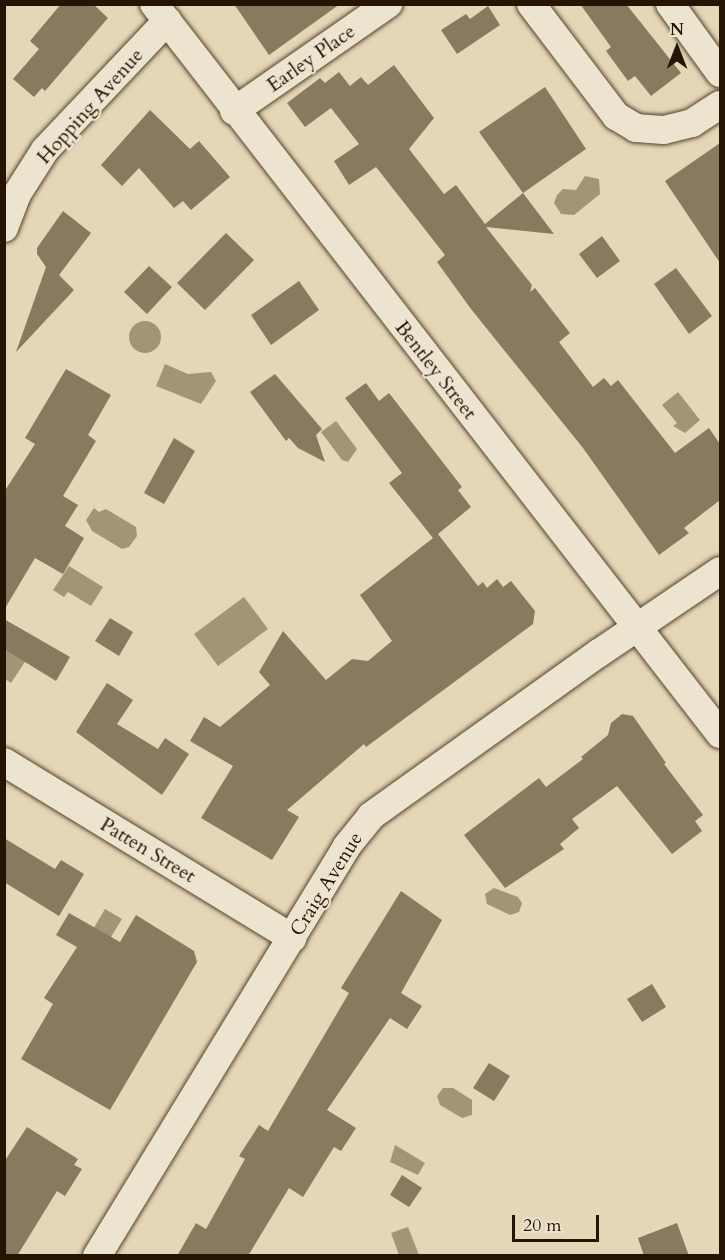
<!DOCTYPE html>
<style>
body{margin:0}
#map{position:relative;width:725px;height:1260px;overflow:hidden;background:#e4d6b6;font-family:Cardo,serif}
div>[style]{position:absolute}
.water>*{inset:0;background:#a39478}
.round{border-radius:50%}
.building>*{inset:0;background:#88795f}
.roads{filter:drop-shadow(0 0 2px #54442e) drop-shadow(0 0 2px #54442e)}
.street>*{height:28px;margin:-14px;padding:0 14px;transform-origin:14px;border-radius:14px;background:#ede4d0}
span{translate:-50% -50%;white-space:nowrap;text-align:center;line-height:1.15;-webkit-text-stroke:4.5px #ede4d0;paint-order:stroke}
.street-label{font-size:20px;color:#241401}
.frame{position:absolute;inset:0;border:6px solid #241401;pointer-events:none}
.north{position:absolute;left:647px;top:18px;width:60px;height:60px;-webkit-text-stroke:4px #ede4d0;paint-order:stroke;rotate:0deg;font-size:16px;font-weight:700;line-height:24px;text-align:center;color:#241401}
.north::after{content:'';display:block;margin:auto;width:21px;height:27px;background:#241401;clip-path:polygon(50% 0,100% 100%,50% 72%,0 100%)}
.scale{position:absolute;left:512px;top:1215px;width:87px;height:27px;box-sizing:border-box;border:3px solid #241401;border-top:0;padding-left:8px;font-size:18px;line-height:21px;white-space:nowrap;color:#241401;-webkit-text-stroke:4px #ede4d0;paint-order:stroke}
</style>
<div id="map">
<div class="water">
<i style="clip-path:polygon(585px 176px,599px 179px,600px 194px,574px 215px,561px 214px,554px 203px,557px 195px,563px 189px,576px 190px)"></i>
<i class="round" style="left:129px;top:321px;width:32px;height:32px"></i>
<i style="clip-path:polygon(165px 364px,188px 374px,211px 372px,216px 381px,201px 404px,156px 386px)"></i>
<i style="clip-path:polygon(678px 392px,700px 420px,685px 433px,673px 426px,677px 423px,662px 405px)"></i>
<i style="clip-path:polygon(336px 421px,357px 449px,348px 462px,342px 460px,321px 432px)"></i>
<i style="clip-path:polygon(94px 508px,99px 512px,106px 509px,136px 527px,137px 536px,129px 547px,122px 549px,92px 531px,86px 520px)"></i>
<i style="clip-path:polygon(69px 566px,103px 587px,91px 606px,68px 592px,64px 597px,53px 590px)"></i>
<i style="clip-path:polygon(244px 597px,268px 629px,218px 666px,194px 634px)"></i>
<i style="clip-path:polygon(14px 636px,34px 648px,11px 683px,5px 679px,4px 651px)"></i>
<i style="clip-path:polygon(494px 888px,518px 897px,522px 903px,519px 912px,510px 915px,487px 904px,485px 894px)"></i>
<i style="clip-path:polygon(105px 909px,122px 919px,100px 955px,83px 946px)"></i>
<i style="clip-path:polygon(443px 1088px,453px 1088px,472px 1100px,472px 1115px,462px 1118px,440px 1105px,437px 1096px)"></i>
<i style="clip-path:polygon(395px 1145px,425px 1163px,418px 1175px,390px 1162px)"></i>
<i style="clip-path:polygon(408px 1227px,419px 1255px,399px 1255px,391px 1233px)"></i>
</div>
<div class="building">
<i style="clip-path:polygon(61px 4px,93px 4px,108px 18px,45px 91px,42px 88px,34px 97px,13px 79px,39px 49px,30px 41px)"></i>
<i style="clip-path:polygon(234px 4px,340px 4px,269px 55px)"></i>
<i style="clip-path:polygon(580px 4px,626px 4px,681px 73px,651px 96px,635px 76px,628px 81px,606px 51px,611px 47px)"></i>
<i style="clip-path:polygon(488px 6px,500px 25px,457px 54px,441px 30px,466px 14px,470px 19px)"></i>
<i style="clip-path:polygon(394px 65px,434px 118px,409px 149px,444px 194px,456px 185px,485px 224px,523px 193px,554px 234px,486px 227px,532px 285px,530px 292px,535px 288px,570px 333px,559px 342px,593px 387px,604px 378px,611px 386px,618px 380px,675px 453px,709px 428px,720px 444px,720px 500px,684px 528px,689px 533px,659px 555px,583px 448px,471px 309px,437px 262px,445px 255px,376px 167px,349px 185px,334px 161px,359px 144px,331px 108px,305px 127px,287px 103px,320px 78px,325px 83px,339px 72px,350px 86px,361px 77px,368px 85px)"></i>
<i style="clip-path:polygon(545px 87px,586px 149px,523px 193px,479px 132px)"></i>
<i style="clip-path:polygon(150px 110px,190px 149px,199px 141px,230px 177px,191px 210px,183px 201px,174px 208px,139px 168px,122px 186px,101px 165px)"></i>
<i style="clip-path:polygon(720px 143px,720px 263px,665px 181px)"></i>
<i style="clip-path:polygon(63px 211px,91px 233px,59px 275px,74px 290px,16px 352px,46px 267px,37px 254px,37px 248px)"></i>
<i style="clip-path:polygon(226px 233px,254px 260px,205px 310px,177px 283px)"></i>
<i style="clip-path:polygon(602px 236px,620px 261px,597px 278px,579px 254px)"></i>
<i style="clip-path:polygon(149px 266px,172px 287px,147px 314px,124px 292px)"></i>
<i style="clip-path:polygon(676px 268px,712px 316px,689px 334px,654px 284px)"></i>
<i style="clip-path:polygon(299px 281px,319px 310px,271px 345px,251px 315px)"></i>
<i style="clip-path:polygon(66px 369px,111px 395px,88px 435px,96px 441px,63px 496px,78px 505px,65px 526px,84px 538px,63px 574px,35px 558px,4px 610px,4px 492px,35px 444px,25px 438px)"></i>
<i style="clip-path:polygon(275px 374px,322px 429px,316px 435px,325px 462px,298px 448px,289px 438px,286px 441px,250px 392px)"></i>
<i style="clip-path:polygon(366px 383px,379px 401px,389px 393px,462px 487px,458px 490px,471px 507px,438px 534px,478px 586px,483px 582px,487px 588px,497px 579px,503px 587px,511px 581px,535px 611px,533px 624px,366px 747px,364px 744px,287px 810px,299px 817px,272px 860px,201px 818px,233px 766px,190px 741px,204px 717px,220px 727px,270px 685px,259px 672px,283px 631px,326px 680px,352px 659px,368px 661px,392px 641px,360px 595px,433px 538px,389px 483px,402px 473px,345px 398px)"></i>
<i style="clip-path:polygon(174px 438px,195px 451px,164px 504px,144px 493px)"></i>
<i style="clip-path:polygon(110px 618px,133px 632px,119px 656px,95px 641px)"></i>
<i style="clip-path:polygon(4px 619px,70px 657px,56px 681px,4px 649px)"></i>
<i style="clip-path:polygon(107px 683px,133px 700px,117px 724px,158px 749px,165px 738px,189px 754px,162px 795px,76px 732px)"></i>
<i style="clip-path:polygon(622px 714px,633px 716px,666px 763px,664px 764px,703px 815px,695px 821px,702px 831px,672px 854px,617px 786px,572px 819px,579px 828px,560px 844px,564px 849px,505px 888px,464px 835px,539px 778px,546px 787px,583px 759px,581px 757px,608px 735px,611px 723px)"></i>
<i style="clip-path:polygon(4px 838px,55px 869px,61px 860px,84px 874px,59px 916px,4px 882px)"></i>
<i style="clip-path:polygon(401px 891px,442px 920px,401px 993px,422px 1006px,407px 1029px,390px 1018px,327px 1110px,356px 1128px,341px 1151px,334px 1147px,303px 1197px,289px 1188px,248px 1256px,177px 1256px,196px 1223px,206px 1229px,245px 1159px,239px 1156px,259px 1125px,268px 1131px,349px 993px,341px 988px)"></i>
<i style="clip-path:polygon(69px 913px,120px 942px,136px 915px,194px 951px,197px 962px,110px 1110px,21px 1059px,53px 1004px,44px 998px,77px 947px,56px 935px)"></i>
<i style="clip-path:polygon(652px 984px,666px 1007px,642px 1022px,627px 999px)"></i>
<i style="clip-path:polygon(489px 1063px,510px 1076px,494px 1101px,473px 1088px)"></i>
<i style="clip-path:polygon(27px 1127px,78px 1159px,74px 1165px,82px 1169px,65px 1196px,57px 1191px,17px 1256px,4px 1256px,4px 1162px)"></i>
<i style="clip-path:polygon(402px 1175px,422px 1188px,409px 1207px,390px 1195px)"></i>
<i style="clip-path:polygon(677px 1223px,689px 1256px,644px 1256px,638px 1238px)"></i>
</div>
<div class="roads">
<div class="street">
<i style="left:154px;top:4px;width:924px;rotate:52.21deg"></i>
<i style="left:531px;top:4px;width:141px;rotate:52.8deg"></i>
<i style="left:616px;top:116px;width:23px;rotate:31deg"></i>
<i style="left:636px;top:128px;width:28px;rotate:4deg"></i>
<i style="left:664px;top:130px;width:29px;rotate:-14deg"></i>
<i style="left:692px;top:123px;width:33px;rotate:-33deg"></i>
<i style="left:670px;top:4px;width:85px;rotate:54.1deg"></i>
<i style="left:234px;top:111px;width:188px;rotate:-34.8deg"></i>
<i style="left:4px;top:228px;width:36px;rotate:-69deg"></i>
<i style="left:17px;top:194px;width:52px;rotate:-57.5deg"></i>
<i style="left:45px;top:150px;width:178px;rotate:-46.6deg"></i>
<i style="left:4px;top:762px;width:338px;rotate:31.4deg"></i>
<i style="left:97px;top:1256px;width:480px;rotate:-58.6deg"></i>
<i style="left:347px;top:846px;width:38px;rotate:-51deg"></i>
<i style="left:371px;top:816px;width:280px;rotate:-35.6deg"></i>
<i style="left:599px;top:653px;width:146px;rotate:-34.1deg"></i>
</div>
</div>
<div class="street-label">
<span style="left:311px;top:58px;rotate:-35deg">Earley Place</span>
<span style="left:90px;top:106px;rotate:-48deg">Hopping Avenue</span>
<span style="left:436px;top:370px;rotate:52deg">Bentley Street</span>
<span style="left:148px;top:850px;rotate:31deg">Patten Street</span>
<span style="left:326px;top:884px;rotate:-58deg">Craig Avenue</span>
</div>
<div class="frame"></div>
<div class="north">N</div>
<div class="scale">20 m</div>
</div>
